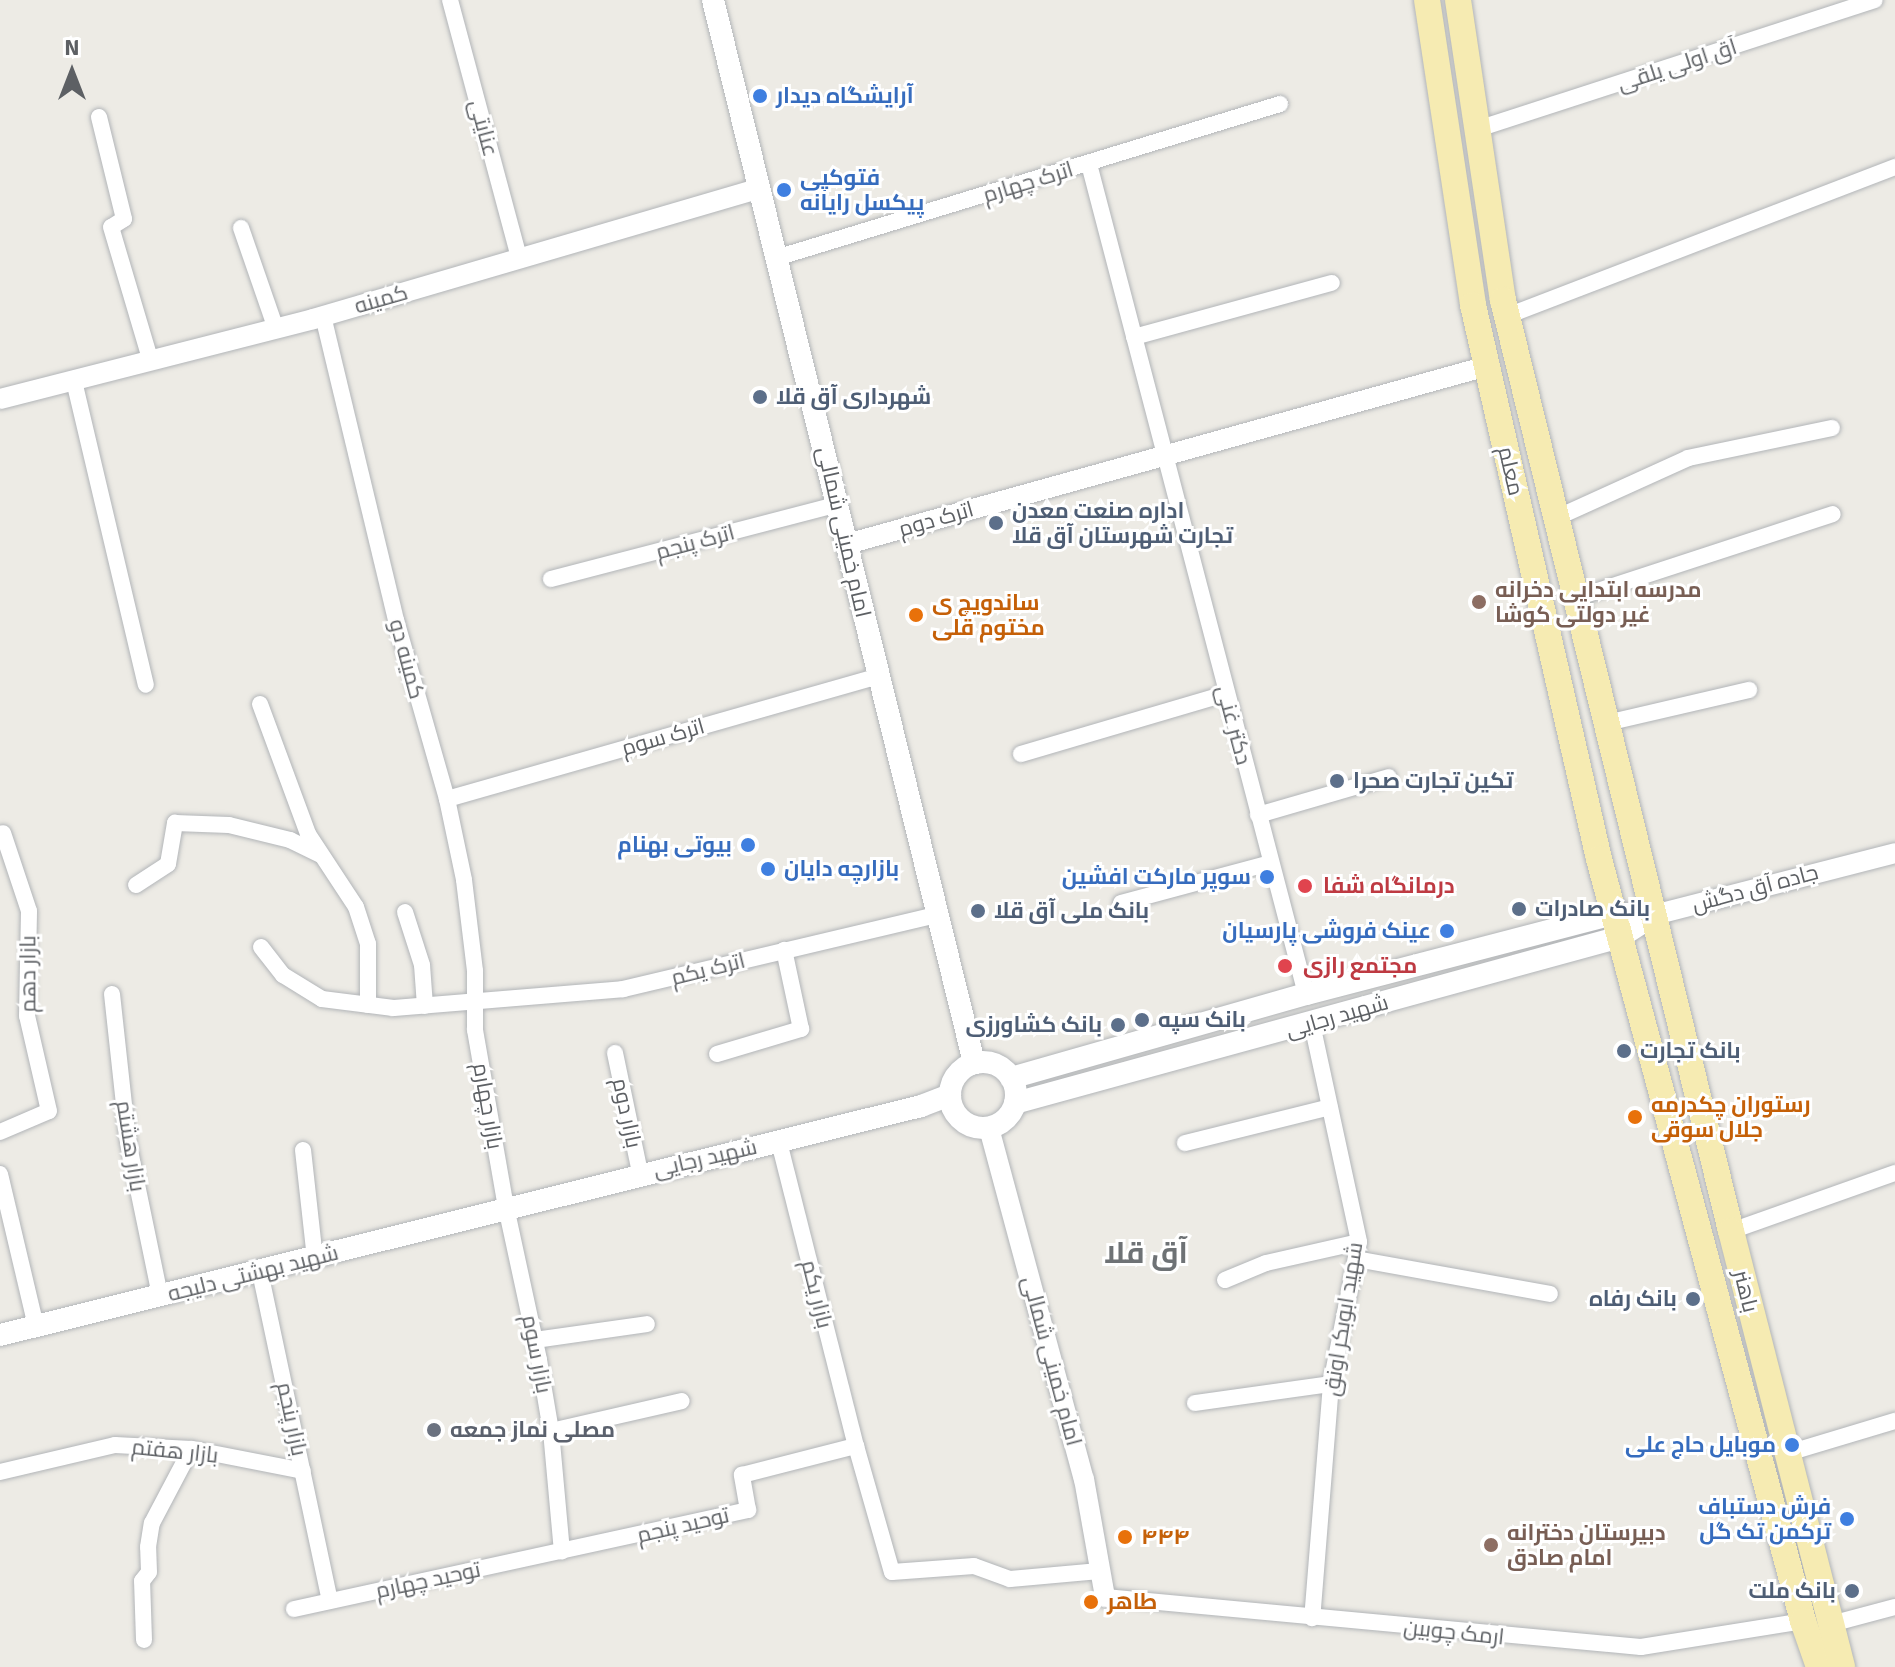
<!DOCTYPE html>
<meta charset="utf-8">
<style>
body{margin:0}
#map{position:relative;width:1895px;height:1667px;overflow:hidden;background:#edebe5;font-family:Signika,Cairo,sans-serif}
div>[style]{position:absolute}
.roads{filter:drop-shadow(0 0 2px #b2b5b8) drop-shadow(0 0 2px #b2b5b8)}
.minor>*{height:16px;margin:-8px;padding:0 8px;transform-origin:8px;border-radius:8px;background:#fff}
.tertiary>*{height:20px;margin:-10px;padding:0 10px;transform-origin:10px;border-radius:10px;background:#fff}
.secondary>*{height:22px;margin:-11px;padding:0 11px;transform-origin:11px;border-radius:11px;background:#fff}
.secondary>.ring{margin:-11px;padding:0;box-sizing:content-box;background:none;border:22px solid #fff;border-radius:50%}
.primary>*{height:26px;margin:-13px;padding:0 13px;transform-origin:13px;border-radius:13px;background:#f6ebb2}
.dots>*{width:22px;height:22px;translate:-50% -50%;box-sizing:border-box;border:4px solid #fff;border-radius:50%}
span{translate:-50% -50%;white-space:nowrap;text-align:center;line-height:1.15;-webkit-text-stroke:6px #fff;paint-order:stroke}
.street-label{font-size:22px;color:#5d6064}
.shop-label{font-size:22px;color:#366cbe;font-weight:700}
.left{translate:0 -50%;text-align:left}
.right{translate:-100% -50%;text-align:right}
.service-label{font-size:22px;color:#4e5e75;font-weight:700}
.education-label{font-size:22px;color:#785e54;font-weight:700}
.food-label{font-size:22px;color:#c56008;font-weight:700}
.health-label{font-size:22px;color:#be3a42;font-weight:700}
.worship-label{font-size:22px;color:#5b616d;font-weight:700}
.district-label{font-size:30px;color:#6e7275;font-weight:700}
.north{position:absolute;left:32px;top:32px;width:80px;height:80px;-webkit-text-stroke:6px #fff;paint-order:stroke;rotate:0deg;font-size:22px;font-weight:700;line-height:32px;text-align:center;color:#5d6064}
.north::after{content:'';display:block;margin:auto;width:28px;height:36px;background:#5d6064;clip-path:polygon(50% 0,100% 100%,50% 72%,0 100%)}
</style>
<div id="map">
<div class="roads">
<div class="minor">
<i style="left:450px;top:0;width:266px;rotate:75deg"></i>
<i style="left:99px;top:117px;width:105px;rotate:76.2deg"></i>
<i style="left:124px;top:219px;width:15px;rotate:148deg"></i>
<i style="left:111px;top:227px;width:138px;rotate:73.5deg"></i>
<i style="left:1478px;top:129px;width:417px;rotate:-18deg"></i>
<i style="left:1089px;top:164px;width:858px;rotate:75.35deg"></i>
<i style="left:241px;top:228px;width:107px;rotate:70.9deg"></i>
<i style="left:776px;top:258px;width:527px;rotate:-16.99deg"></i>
<i style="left:323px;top:316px;width:313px;rotate:76.5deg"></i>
<i style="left:396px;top:620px;width:186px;rotate:74.1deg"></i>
<i style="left:447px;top:799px;width:83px;rotate:78.1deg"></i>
<i style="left:464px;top:880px;width:92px;rotate:83.1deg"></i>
<i style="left:475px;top:971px;width:59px;rotate:90deg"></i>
<i style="left:475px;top:1030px;width:180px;rotate:80.1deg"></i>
<i style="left:506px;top:1207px;width:157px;rotate:77.8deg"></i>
<i style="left:539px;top:1360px;width:72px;rotate:80.4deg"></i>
<i style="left:551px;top:1431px;width:121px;rotate:84.8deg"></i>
<i style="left:1507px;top:316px;width:416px;rotate:-21deg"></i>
<i style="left:1134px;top:337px;width:205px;rotate:-15.3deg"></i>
<i style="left:74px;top:381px;width:312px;rotate:76.7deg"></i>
<i style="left:1556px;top:518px;width:145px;rotate:-24.4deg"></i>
<i style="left:1688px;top:458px;width:147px;rotate:-11.8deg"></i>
<i style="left:551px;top:579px;width:298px;rotate:-14.6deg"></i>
<i style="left:1576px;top:598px;width:270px;rotate:-18.1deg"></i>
<i style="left:260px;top:704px;width:139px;rotate:69.7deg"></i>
<i style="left:308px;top:834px;width:87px;rotate:56.7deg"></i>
<i style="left:356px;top:907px;width:39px;rotate:72deg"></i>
<i style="left:368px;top:944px;width:61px;rotate:90deg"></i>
<i style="left:1607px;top:723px;width:146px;rotate:-13.1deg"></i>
<i style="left:1021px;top:754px;width:213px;rotate:-16.4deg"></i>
<i style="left:447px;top:799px;width:448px;rotate:-15.9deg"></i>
<i style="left:1258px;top:815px;width:136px;rotate:-16.2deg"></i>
<i style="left:136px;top:885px;width:38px;rotate:-33deg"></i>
<i style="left:168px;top:864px;width:42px;rotate:-80.3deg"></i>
<i style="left:175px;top:823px;width:54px;rotate:2.1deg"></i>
<i style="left:229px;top:825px;width:63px;rotate:13.8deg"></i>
<i style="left:290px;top:840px;width:32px;rotate:26deg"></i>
<i style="left:1121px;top:903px;width:154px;rotate:-15deg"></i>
<i style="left:405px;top:912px;width:56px;rotate:72.2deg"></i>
<i style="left:422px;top:965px;width:41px;rotate:85.8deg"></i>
<i style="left:261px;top:947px;width:36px;rotate:52deg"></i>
<i style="left:283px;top:975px;width:46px;rotate:31.6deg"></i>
<i style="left:322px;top:999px;width:72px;rotate:7.2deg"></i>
<i style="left:393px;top:1008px;width:231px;rotate:-4.7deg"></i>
<i style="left:623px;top:989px;width:323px;rotate:-13.3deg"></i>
<i style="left:112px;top:994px;width:148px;rotate:83.8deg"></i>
<i style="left:128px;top:1141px;width:158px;rotate:78.3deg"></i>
<i style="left:1312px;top:1024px;width:223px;rotate:77.8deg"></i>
<i style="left:1359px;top:1242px;width:145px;rotate:101.2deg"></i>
<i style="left:1331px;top:1384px;width:235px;rotate:94.6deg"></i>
<i style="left:615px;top:1053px;width:123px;rotate:78.2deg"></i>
<i style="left:717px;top:1054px;width:88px;rotate:-16.6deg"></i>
<i style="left:801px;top:1029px;width:81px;rotate:-102.1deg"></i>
<i style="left:0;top:1132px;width:53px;rotate:-23.2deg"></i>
<i style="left:49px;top:1111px;width:98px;rotate:-103deg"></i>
<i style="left:27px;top:1016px;width:105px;rotate:-88.9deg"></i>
<i style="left:29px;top:911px;width:82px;rotate:-108.4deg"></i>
<i style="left:779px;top:1142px;width:314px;rotate:75.8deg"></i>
<i style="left:856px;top:1446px;width:131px;rotate:74.1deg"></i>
<i style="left:892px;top:1572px;width:82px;rotate:-4.2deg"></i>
<i style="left:974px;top:1566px;width:38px;rotate:20deg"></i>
<i style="left:1010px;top:1579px;width:90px;rotate:-5.1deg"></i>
<i style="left:1185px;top:1143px;width:149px;rotate:-13.9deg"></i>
<i style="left:303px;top:1150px;width:109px;rotate:83.7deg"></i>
<i style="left:0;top:1174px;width:156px;rotate:76.7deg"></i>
<i style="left:1731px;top:1231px;width:174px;rotate:-19.5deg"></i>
<i style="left:1356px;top:1259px;width:197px;rotate:10.2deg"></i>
<i style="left:260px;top:1272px;width:336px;rotate:78deg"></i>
<i style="left:1225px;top:1280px;width:44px;rotate:-22.5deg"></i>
<i style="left:1266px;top:1263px;width:95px;rotate:-12.7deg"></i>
<i style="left:535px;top:1340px;width:113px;rotate:-8.1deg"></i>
<i style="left:1195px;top:1403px;width:137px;rotate:-8deg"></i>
<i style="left:551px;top:1431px;width:134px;rotate:-12.9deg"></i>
<i style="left:1788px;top:1453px;width:112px;rotate:-16.7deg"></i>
<i style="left:0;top:1472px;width:118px;rotate:-13.2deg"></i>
<i style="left:115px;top:1445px;width:76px;rotate:3deg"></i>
<i style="left:191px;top:1449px;width:114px;rotate:11.1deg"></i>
<i style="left:1105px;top:1597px;width:538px;rotate:5.33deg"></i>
<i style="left:1641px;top:1647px;width:164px;rotate:-9.1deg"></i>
<i style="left:294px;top:1609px;width:465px;rotate:-12.3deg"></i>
<i style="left:748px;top:1510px;width:36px;rotate:-100deg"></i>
<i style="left:742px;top:1475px;width:118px;rotate:-14.3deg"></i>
<i style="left:1831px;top:1624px;width:66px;rotate:-14.9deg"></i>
<i style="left:144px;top:1640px;width:59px;rotate:-91.9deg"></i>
<i style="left:142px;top:1581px;width:11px;rotate:-52deg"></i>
<i style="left:149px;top:1572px;width:25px;rotate:-92deg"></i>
<i style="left:148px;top:1547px;width:24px;rotate:-81deg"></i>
<i style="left:152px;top:1523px;width:84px;rotate:-62.2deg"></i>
</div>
<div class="tertiary">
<i style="left:0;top:399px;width:323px;rotate:-14.3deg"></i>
<i style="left:313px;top:319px;width:464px;rotate:-16.3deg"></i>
<i style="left:847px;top:544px;width:664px;rotate:-15.54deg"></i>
<i style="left:1654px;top:915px;width:249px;rotate:-14.4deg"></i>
<i style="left:989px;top:1128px;width:364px;rotate:74.9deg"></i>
<i style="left:1084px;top:1479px;width:120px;rotate:79.9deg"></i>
</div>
<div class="secondary">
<i style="left:713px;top:0;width:1095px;rotate:76.2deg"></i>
<i class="ring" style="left:950px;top:1062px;width:44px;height:44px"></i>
<i style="left:1011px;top:1078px;width:307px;rotate:-15.9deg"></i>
<i style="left:1306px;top:994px;width:318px;rotate:-14.6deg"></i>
<i style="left:1614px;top:914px;width:14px"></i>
<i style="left:1015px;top:1103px;width:627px;rotate:-15.34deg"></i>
<i style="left:1620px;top:937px;width:40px;rotate:-32.9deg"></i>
<i style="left:0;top:1335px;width:949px;rotate:-13.96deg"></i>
<i style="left:921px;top:1106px;width:31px;rotate:-21deg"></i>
</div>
<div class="primary">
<i style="left:1427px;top:0;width:308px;rotate:81.4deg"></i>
<i style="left:1473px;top:305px;width:568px;rotate:77.19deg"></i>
<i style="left:1599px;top:859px;width:789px;rotate:75.01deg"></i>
<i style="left:1803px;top:1621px;width:49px;rotate:70.8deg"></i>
<i style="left:1458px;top:0;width:303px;rotate:81.5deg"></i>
<i style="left:1503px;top:300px;width:959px;rotate:76.24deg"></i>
<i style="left:1731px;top:1231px;width:450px;rotate:75.7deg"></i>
</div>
</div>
<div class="dots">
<i style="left:760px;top:96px;background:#3f7fe0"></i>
<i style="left:784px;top:190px;background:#3f7fe0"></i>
<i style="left:760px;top:397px;background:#5c6f8a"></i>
<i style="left:996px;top:523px;background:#5c6f8a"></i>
<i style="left:1479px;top:602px;background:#8d6e63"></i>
<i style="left:916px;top:615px;background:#e8710a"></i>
<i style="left:1337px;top:781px;background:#5c6f8a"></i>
<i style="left:748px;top:845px;background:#3f7fe0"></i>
<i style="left:768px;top:869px;background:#3f7fe0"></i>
<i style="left:1267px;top:877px;background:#3f7fe0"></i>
<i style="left:1305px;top:886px;background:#e0444e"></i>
<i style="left:1519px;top:909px;background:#5c6f8a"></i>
<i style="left:978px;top:911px;background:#5c6f8a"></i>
<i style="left:1447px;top:931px;background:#3f7fe0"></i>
<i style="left:1285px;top:966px;background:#e0444e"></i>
<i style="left:1142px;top:1020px;background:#5c6f8a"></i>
<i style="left:1118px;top:1025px;background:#5c6f8a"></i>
<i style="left:1624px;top:1051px;background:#5c6f8a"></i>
<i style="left:1635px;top:1117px;background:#e8710a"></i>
<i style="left:1693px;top:1299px;background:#5c6f8a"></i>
<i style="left:434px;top:1430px;background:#6b7280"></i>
<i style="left:1792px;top:1445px;background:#3f7fe0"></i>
<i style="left:1847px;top:1519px;background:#3f7fe0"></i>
<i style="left:1125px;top:1537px;background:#e8710a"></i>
<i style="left:1491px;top:1545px;background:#8d6e63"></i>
<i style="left:1852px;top:1591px;background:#5c6f8a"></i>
<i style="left:1091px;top:1602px;background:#e8710a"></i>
</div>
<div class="street-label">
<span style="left:1677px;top:65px;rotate:-18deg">آق اولی یلقی</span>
<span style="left:484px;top:128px;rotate:75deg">عنایتی</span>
<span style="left:1028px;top:182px;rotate:-17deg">اترک چهارم</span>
<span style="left:381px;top:299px;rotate:-16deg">کمینه</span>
<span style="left:1511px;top:471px;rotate:77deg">معلم</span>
<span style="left:936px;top:519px;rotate:-16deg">اترک دوم</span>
<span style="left:844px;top:532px;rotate:77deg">امام خمینی شمالی</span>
<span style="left:695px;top:542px;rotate:-15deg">اترک پنجم</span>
<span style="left:407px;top:659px;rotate:75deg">کمینه دو</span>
<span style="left:1234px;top:725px;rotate:75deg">دکتر غنی</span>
<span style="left:663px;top:737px;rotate:-16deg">اترک سوم</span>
<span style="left:1755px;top:888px;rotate:-15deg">جاده آق دگش</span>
<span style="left:708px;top:969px;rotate:-14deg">اترک یکم</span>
<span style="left:28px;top:974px;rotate:-90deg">بازار دهم</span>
<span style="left:1337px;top:1016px;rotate:-16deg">شهید رجایی</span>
<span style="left:488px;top:1106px;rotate:80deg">بازار چهارم</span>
<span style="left:627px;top:1113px;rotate:78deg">بازار دوم</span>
<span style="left:131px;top:1146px;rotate:81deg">بازار هشتم</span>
<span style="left:705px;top:1158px;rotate:-13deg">شهید رجایی</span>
<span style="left:253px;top:1273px;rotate:-14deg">شهید بهشتی دلیجه</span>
<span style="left:1746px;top:1291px;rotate:76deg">باهنر</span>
<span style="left:817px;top:1294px;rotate:76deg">بازار یکم</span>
<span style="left:1343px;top:1319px;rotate:-81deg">شهید ابوبکر اونق</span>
<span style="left:537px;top:1354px;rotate:79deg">بازار سوم</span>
<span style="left:1052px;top:1361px;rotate:75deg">امام خمینی شمالی</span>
<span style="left:292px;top:1419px;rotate:78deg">بازار پنجم</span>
<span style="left:175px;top:1451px;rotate:6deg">بازار هفتم</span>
<span style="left:683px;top:1525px;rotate:-13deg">توحید پنجم</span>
<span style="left:428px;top:1580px;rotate:-12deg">توحید چهارم</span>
<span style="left:1454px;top:1632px;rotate:6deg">ارمک چوبین</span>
</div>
<div class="shop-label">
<span class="left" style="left:776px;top:96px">آرایشگاه دیدار</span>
<span class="left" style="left:800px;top:190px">فتوکپی<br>پیکسل رایانه</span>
<span class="right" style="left:732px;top:845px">بیوتی بهنام</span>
<span class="left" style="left:784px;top:869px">بازارچه دایان</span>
<span class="right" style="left:1251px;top:877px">سوپر مارکت افشین</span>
<span class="right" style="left:1431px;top:931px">عینک فروشی پارسیان</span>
<span class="right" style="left:1776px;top:1445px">موبایل حاج علی</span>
<span class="right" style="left:1831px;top:1519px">فرش دستباف<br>ترکمن تک گل</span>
</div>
<div class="service-label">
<span class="left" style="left:776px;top:397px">شهرداری آق قلا</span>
<span class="left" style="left:1012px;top:523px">اداره صنعت معدن<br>تجارت شهرستان آق قلا</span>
<span class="left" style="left:1353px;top:781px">تکین تجارت صحرا</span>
<span class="left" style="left:1535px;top:909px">بانک صادرات</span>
<span class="left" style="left:994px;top:911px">بانک ملی آق قلا</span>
<span class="left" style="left:1158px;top:1020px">بانک سپه</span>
<span class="right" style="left:1102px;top:1025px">بانک کشاورزی</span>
<span class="left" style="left:1640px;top:1051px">بانک تجارت</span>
<span class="right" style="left:1677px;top:1299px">بانک رفاه</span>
<span class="right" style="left:1836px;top:1591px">بانک ملت</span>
</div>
<div class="education-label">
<span class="left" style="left:1495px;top:602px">مدرسه ابتدایی دخرانه<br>غیر دولتی کوشا</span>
<span class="left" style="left:1507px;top:1545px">دبیرستان دخترانه<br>امام صادق</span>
</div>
<div class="food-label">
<span class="left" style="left:932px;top:615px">ساندویچ ی<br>مختوم قلی</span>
<span class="left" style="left:1651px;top:1117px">رستوران چکدرمه<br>جلال سوقی</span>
<span class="left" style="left:1141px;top:1537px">۴۴۴</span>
<span class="left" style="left:1107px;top:1602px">طاهر</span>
</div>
<div class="health-label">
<span class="left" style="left:1323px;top:886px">درمانگاه شفا</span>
<span class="left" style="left:1303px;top:966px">مجتمع رازی</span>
</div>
<div class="worship-label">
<span class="left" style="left:450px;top:1430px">مصلی نماز جمعه</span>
</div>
<div class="district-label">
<span style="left:1146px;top:1254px">آق قلا</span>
</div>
<div class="north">N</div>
</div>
